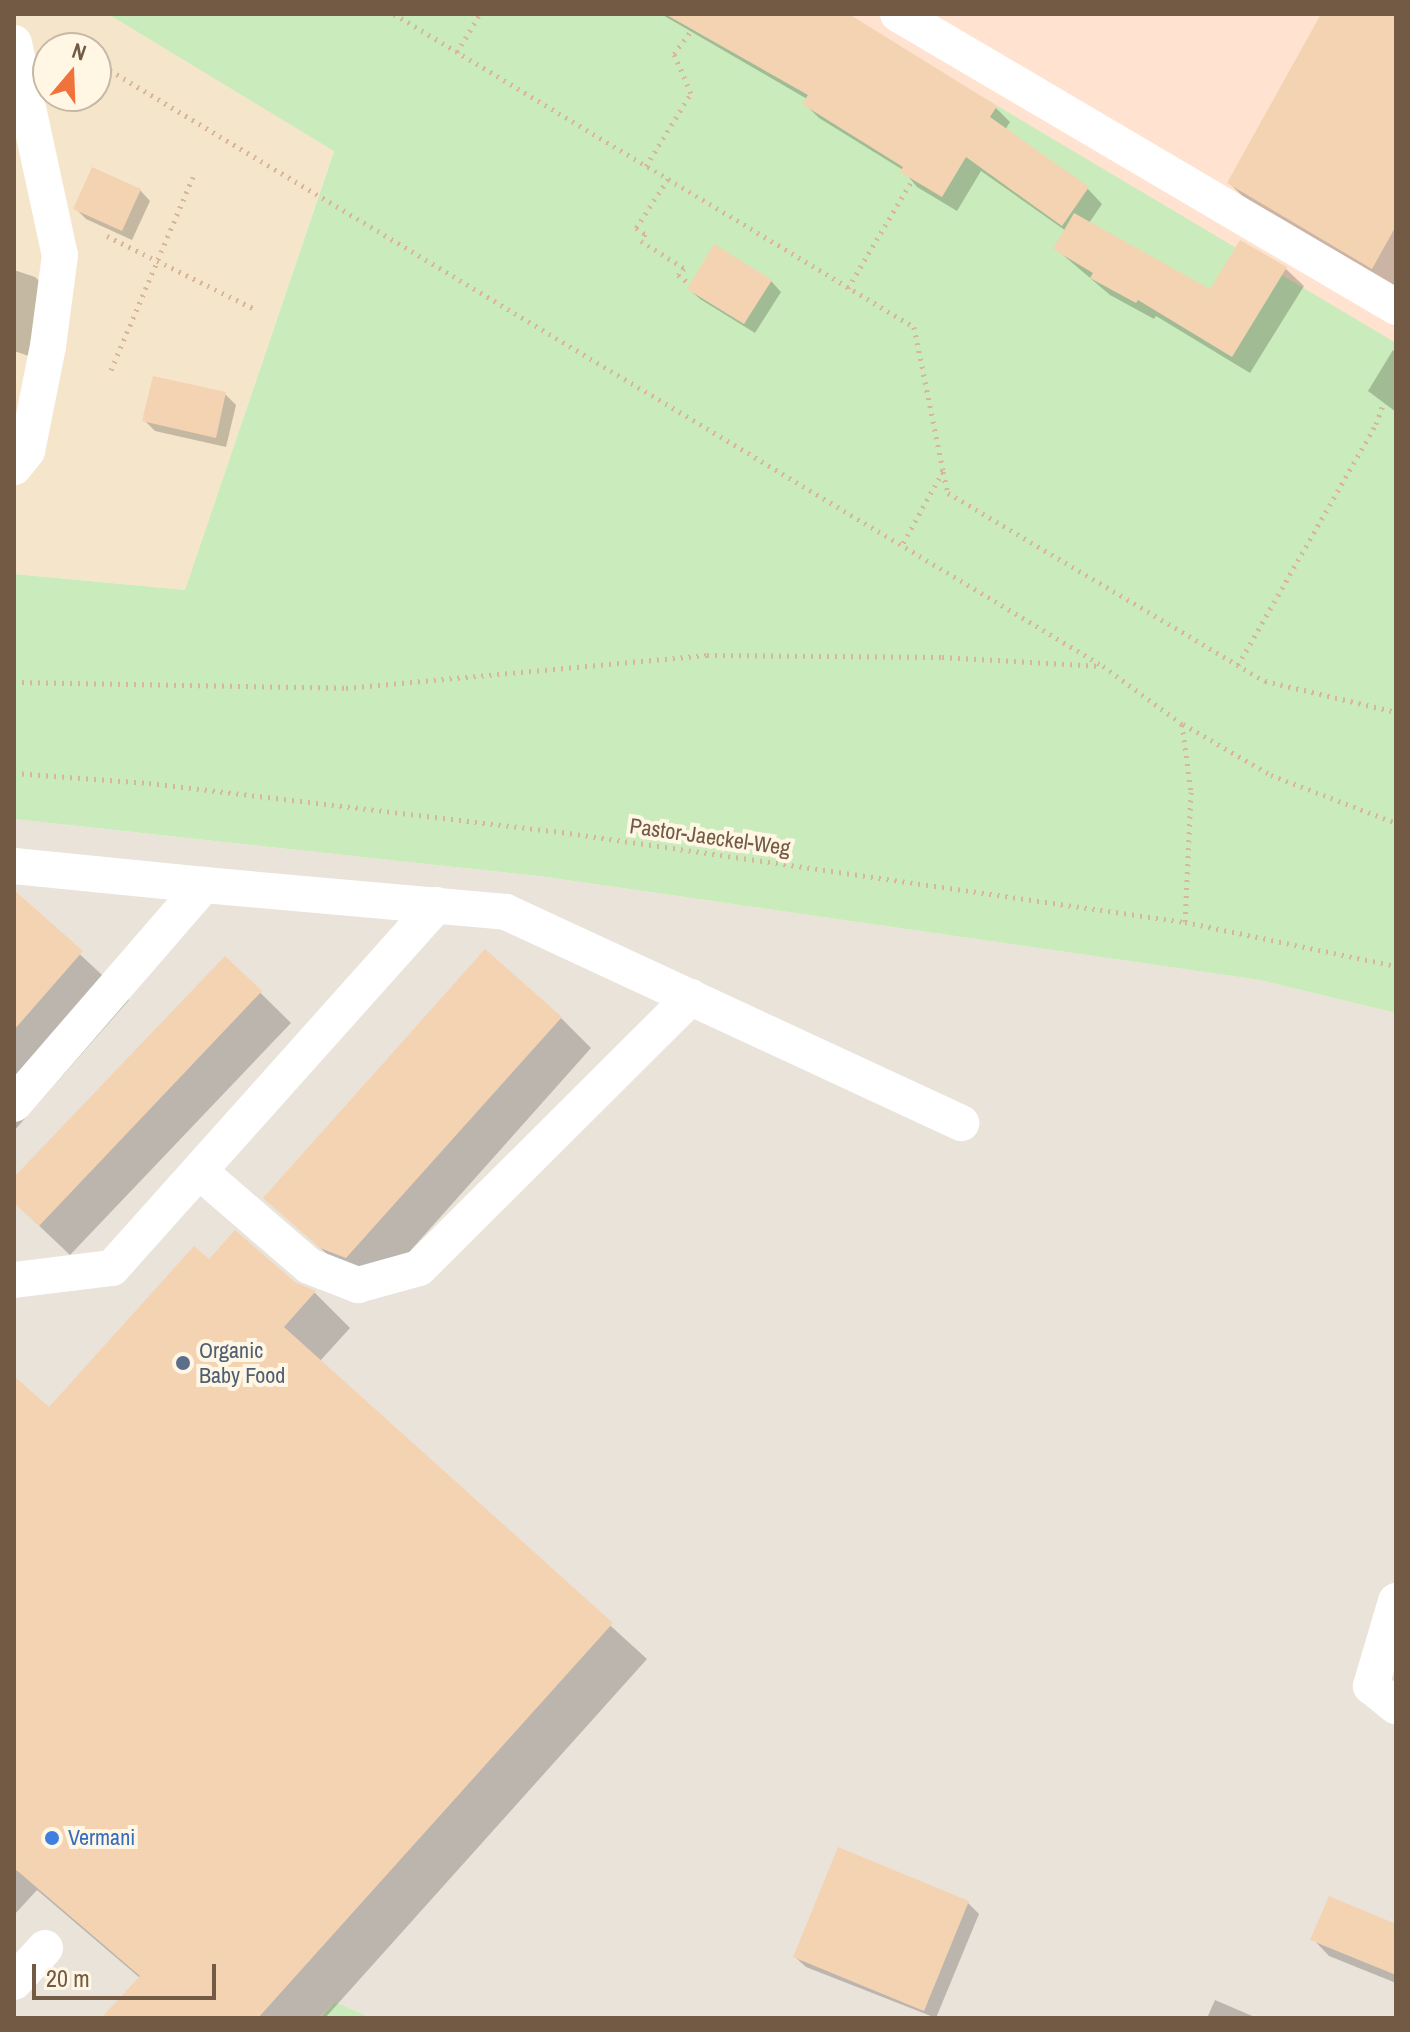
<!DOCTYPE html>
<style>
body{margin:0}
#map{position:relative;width:1410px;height:2032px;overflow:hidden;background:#fdf4dd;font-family:"Archivo Narrow",sans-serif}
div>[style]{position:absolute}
.residential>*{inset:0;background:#f5e6cb}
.commercial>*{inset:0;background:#ffe2cf}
.industrial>*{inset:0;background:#eae3da}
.green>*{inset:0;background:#caebbb}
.shadow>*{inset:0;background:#0003}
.building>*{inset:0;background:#f4d3b3}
.path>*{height:5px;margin-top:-2.5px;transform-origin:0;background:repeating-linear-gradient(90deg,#d8b697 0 2px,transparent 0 8px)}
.service>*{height:36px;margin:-18px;padding:0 18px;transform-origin:18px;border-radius:18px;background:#fff}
.dots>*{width:22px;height:22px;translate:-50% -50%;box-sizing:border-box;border:4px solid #fff7e4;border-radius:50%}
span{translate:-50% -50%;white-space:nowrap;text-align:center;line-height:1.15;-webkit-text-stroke:8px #fff7e4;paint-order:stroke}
.street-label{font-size:22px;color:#735a45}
.service-label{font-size:22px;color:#4e5e75}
.left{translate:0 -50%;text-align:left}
.shop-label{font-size:22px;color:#366cbe}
.frame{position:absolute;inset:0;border:16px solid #735a45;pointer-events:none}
.north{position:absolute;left:32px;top:32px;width:80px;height:80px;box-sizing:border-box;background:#fff7e4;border:2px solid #c7b8a4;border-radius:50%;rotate:19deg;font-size:22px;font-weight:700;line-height:32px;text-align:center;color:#735a45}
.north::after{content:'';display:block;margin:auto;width:28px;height:36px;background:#ef733a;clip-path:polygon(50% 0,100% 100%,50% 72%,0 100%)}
.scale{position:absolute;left:32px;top:1964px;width:184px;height:36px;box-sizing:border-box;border:4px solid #735a45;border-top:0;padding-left:10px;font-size:24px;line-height:28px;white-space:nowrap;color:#735a45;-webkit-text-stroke:6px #fff7e4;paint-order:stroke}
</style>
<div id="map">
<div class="residential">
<i style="clip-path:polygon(evenodd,14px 14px,108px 14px,334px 150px,185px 590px,14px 574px,14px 14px,48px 48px,96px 48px,96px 96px,48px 96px,48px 48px)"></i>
</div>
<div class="commercial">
<i style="clip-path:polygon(843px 14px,1396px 14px,1396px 344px)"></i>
</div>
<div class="industrial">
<i style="clip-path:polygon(14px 819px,546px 877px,1260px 980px,1396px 1013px,1396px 2018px,372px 2018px,335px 2002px,318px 2018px,14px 2018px)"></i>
</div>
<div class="green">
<i style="clip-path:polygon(108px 14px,843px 14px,1396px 343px,1396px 1013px,1260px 980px,546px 877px,14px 819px,14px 574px,185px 590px,334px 151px)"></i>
<i style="clip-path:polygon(335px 2002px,372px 2018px,320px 2018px)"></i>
</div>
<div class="shadow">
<i style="clip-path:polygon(661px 14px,797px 14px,995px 107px,1010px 122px,1005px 130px,1088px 189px,1102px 204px,1089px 223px,1211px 291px,1241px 242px,1286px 269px,1304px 286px,1250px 373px,1156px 316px,1154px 319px,1110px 295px,1056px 249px,1066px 231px,981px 171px,957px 211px,917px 187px,903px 170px,819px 118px,805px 104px,807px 99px)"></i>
<i style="clip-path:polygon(1324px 14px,1396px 14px,1396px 293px,1258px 211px,1229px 183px)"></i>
<i style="clip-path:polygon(140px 190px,150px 201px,132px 240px,86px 219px,75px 208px)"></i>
<i style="clip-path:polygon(14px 270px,35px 277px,57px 298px,38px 359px,14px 351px)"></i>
<i style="clip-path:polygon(771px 281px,781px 292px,755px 333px,700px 299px,689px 289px)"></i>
<i style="clip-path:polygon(1393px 350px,1396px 352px,1396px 412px,1368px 391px)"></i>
<i style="clip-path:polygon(225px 394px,236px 405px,226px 447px,155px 431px,144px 420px)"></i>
<i style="clip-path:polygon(16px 895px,129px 1000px,14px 1131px,14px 898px)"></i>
<i style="clip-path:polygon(225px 958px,291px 1023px,70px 1255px,14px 1202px,14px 1180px)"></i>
<i style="clip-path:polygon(561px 1018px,591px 1048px,378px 1287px,353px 1278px,266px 1198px)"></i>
<i style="clip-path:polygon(209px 1262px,294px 1284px,315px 1293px,350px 1328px,320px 1361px,647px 1659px,325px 2018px,103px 2018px,140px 1978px,37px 1890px,14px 1915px,14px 1379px,49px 1410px)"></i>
<i style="clip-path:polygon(839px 1850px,968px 1903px,979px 1914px,936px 2018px,806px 1967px,795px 1957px)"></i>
<i style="clip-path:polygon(1396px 1926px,1396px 1983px,1329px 1956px,1313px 1939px)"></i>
<i style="clip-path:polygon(1215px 2000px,1257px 2018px,1207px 2018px)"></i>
</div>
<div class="building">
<i style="clip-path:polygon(665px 14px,849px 14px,997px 106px,990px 117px,1089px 187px,1062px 226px,966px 157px,942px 197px,900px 172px,903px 167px,802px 104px,808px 95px)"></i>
<i style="clip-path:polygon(1321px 14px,1396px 14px,1396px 226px,1372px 269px,1227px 183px)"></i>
<i style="clip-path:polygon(92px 167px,141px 189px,122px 231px,73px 209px)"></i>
<i style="clip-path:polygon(1074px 213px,1210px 289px,1240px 240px,1287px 267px,1232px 357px,1138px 300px,1136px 303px,1090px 278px,1093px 273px,1053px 249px)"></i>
<i style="clip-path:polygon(714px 244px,772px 280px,744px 324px,687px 289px)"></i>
<i style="clip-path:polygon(153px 376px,226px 392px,216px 438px,142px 421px)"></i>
<i style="clip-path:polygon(14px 890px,83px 951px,14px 1030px)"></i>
<i style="clip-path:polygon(485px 949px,562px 1017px,346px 1258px,320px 1248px,263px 1198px)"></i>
<i style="clip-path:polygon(225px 956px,262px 991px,39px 1226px,14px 1203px,14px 1177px)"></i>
<i style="clip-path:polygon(235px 1230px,295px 1282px,316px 1291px,284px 1327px,613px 1623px,258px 2018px,101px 2018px,140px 1976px,14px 1868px,14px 1376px,49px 1407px,194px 1246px,209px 1259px)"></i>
<i style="clip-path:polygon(838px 1847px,969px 1901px,924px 2011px,793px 1957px)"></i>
<i style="clip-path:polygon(1329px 1896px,1396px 1924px,1396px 1975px,1310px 1940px)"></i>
</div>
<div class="path">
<i style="left:394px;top:14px;width:607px;rotate:31.04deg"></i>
<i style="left:914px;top:327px;width:147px;rotate:78.6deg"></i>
<i style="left:943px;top:471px;width:85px;rotate:119deg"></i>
<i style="left:457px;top:52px;width:44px;rotate:-58.8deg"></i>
<i style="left:96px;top:62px;width:1174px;rotate:30.96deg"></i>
<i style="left:1103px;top:666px;width:98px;rotate:36.3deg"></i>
<i style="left:1182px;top:724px;width:69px;rotate:82.5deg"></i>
<i style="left:1191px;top:792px;width:130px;rotate:92.6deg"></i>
<i style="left:646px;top:166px;width:86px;rotate:-58.3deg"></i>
<i style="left:691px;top:93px;width:43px;rotate:-113.6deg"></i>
<i style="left:674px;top:54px;width:31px;rotate:-54deg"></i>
<i style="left:668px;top:179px;width:59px;rotate:123.1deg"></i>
<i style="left:636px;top:228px;width:11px;rotate:34deg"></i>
<i style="left:645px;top:234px;width:8px;rotate:120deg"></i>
<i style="left:641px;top:241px;width:51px;rotate:32.1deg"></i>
<i style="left:684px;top:268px;width:9px;rotate:131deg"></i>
<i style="left:678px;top:275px;width:15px;rotate:37deg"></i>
<i style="left:107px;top:236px;width:167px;rotate:26.3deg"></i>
<i style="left:848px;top:288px;width:126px;rotate:-59.3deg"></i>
<i style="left:111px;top:370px;width:210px;rotate:-67deg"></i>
<i style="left:943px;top:472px;width:22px;rotate:77deg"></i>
<i style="left:948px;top:493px;width:369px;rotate:30.7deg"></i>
<i style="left:1265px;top:681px;width:135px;rotate:13.3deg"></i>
<i style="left:1238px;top:665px;width:278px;rotate:-60.2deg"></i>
<i style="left:1376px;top:424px;width:23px;rotate:-70deg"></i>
<i style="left:14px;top:682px;width:332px;rotate:1deg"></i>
<i style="left:346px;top:688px;width:363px;rotate:-5.2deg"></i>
<i style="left:707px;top:655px;width:235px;rotate:0.5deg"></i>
<i style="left:942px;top:657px;width:160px;rotate:3.2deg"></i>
<i style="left:1183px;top:724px;width:102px;rotate:30.1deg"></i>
<i style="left:1271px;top:775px;width:134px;rotate:21deg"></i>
<i style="left:14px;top:773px;width:135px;rotate:4.2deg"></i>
<i style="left:149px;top:783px;width:408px;rotate:6.8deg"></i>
<i style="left:554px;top:831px;width:638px;rotate:8.21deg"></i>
<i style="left:1185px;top:922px;width:216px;rotate:11.8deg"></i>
</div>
<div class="service">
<i style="left:898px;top:14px;width:578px;rotate:30.47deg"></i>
<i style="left:14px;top:43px;width:217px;rotate:77.8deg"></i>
<i style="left:60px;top:255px;width:92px;rotate:97.5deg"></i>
<i style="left:48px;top:346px;width:107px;rotate:101.3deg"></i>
<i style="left:27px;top:451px;width:21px;rotate:129deg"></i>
<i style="left:14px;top:866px;width:191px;rotate:5.7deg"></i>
<i style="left:14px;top:1104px;width:290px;rotate:-49.1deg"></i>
<i style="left:204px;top:885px;width:303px;rotate:5.1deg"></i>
<i style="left:506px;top:912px;width:502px;rotate:24.88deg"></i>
<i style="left:199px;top:1171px;width:145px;rotate:40.8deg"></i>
<i style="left:309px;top:1266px;width:53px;rotate:21.2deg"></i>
<i style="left:358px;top:1285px;width:63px;rotate:-15.6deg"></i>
<i style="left:419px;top:1268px;width:384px;rotate:-44.9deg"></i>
<i style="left:14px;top:1280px;width:99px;rotate:-7deg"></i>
<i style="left:112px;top:1268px;width:487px;rotate:-48.2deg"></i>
<i style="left:1396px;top:1601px;width:89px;rotate:106.4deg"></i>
<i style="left:1371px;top:1686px;width:32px;rotate:39deg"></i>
<i style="left:14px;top:1982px;width:46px;rotate:-47.6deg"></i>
</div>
<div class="dots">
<i style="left:183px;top:1363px;background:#5c6f8a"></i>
<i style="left:52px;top:1838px;background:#3f7fe0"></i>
</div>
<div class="street-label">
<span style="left:710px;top:837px;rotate:8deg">Pastor-Jaeckel-Weg</span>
</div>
<div class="service-label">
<span class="left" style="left:199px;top:1363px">Organic<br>Baby Food</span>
</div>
<div class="shop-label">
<span class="left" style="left:68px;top:1838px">Vermani</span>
</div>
<div class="frame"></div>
<div class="north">N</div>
<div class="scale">20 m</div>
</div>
